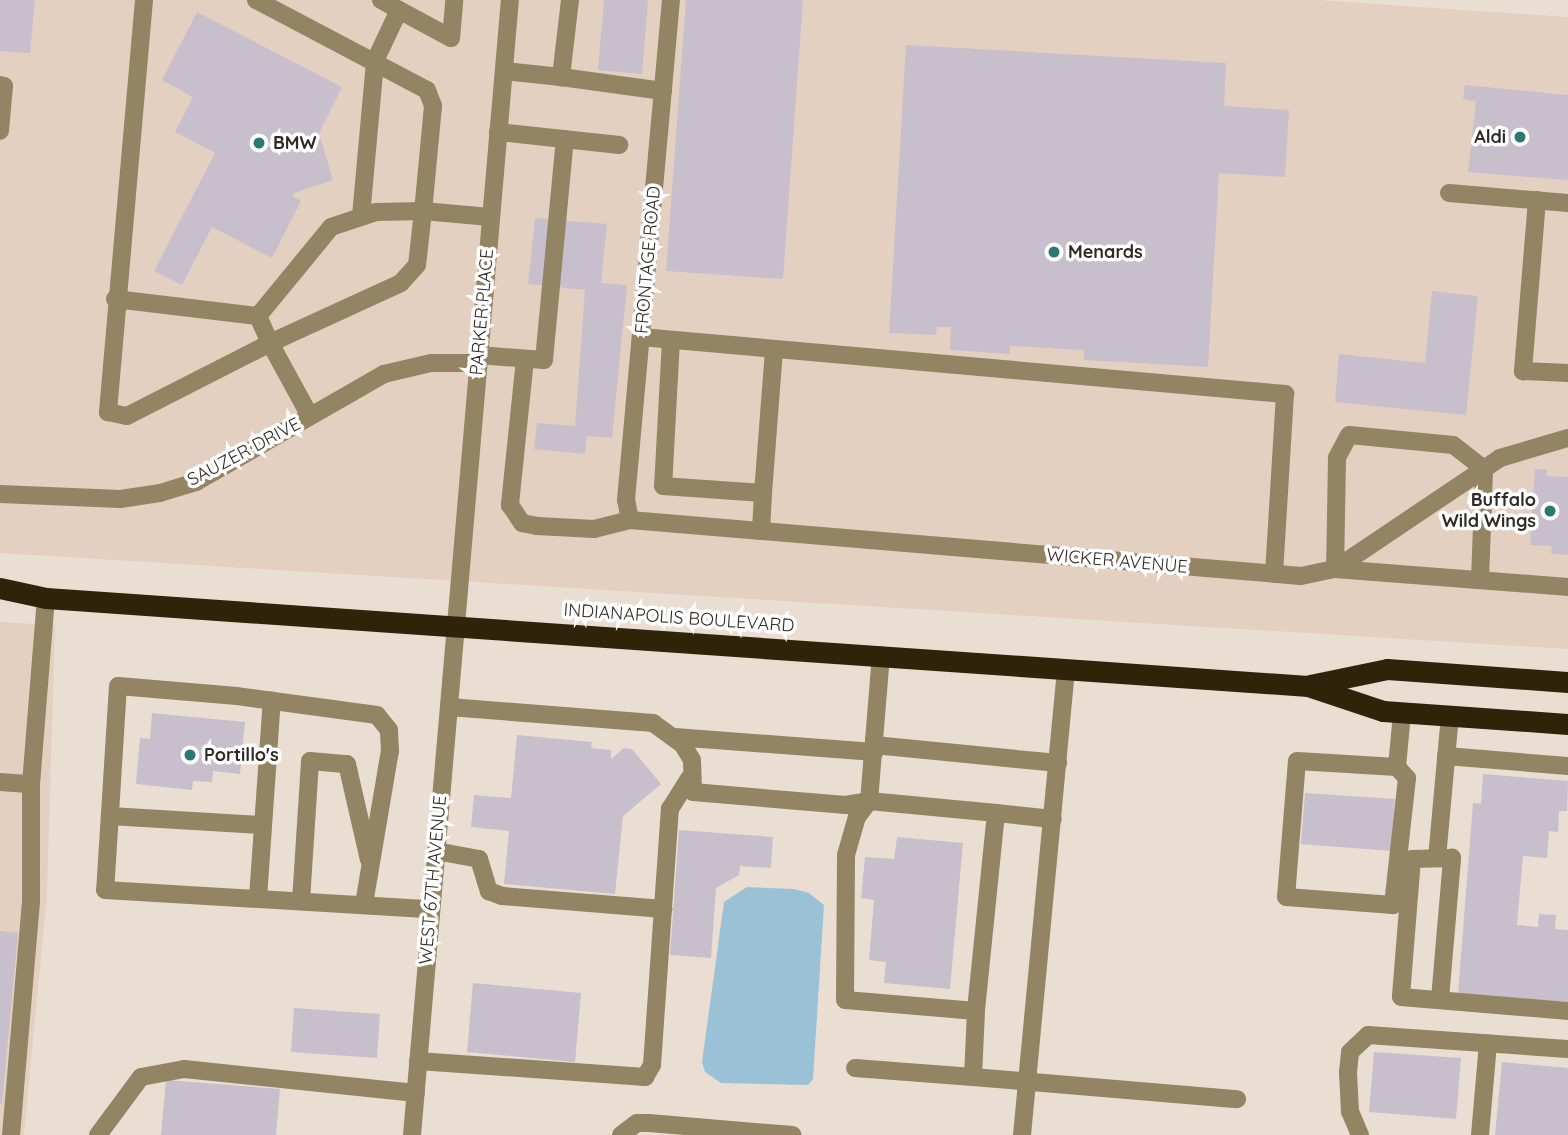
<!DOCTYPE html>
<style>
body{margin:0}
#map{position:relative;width:1568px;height:1135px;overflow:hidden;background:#eaded2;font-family:Quicksand,sans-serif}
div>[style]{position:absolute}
.built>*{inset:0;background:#e3d0c0}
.water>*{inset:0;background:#9bc1d7}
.building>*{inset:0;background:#c7bfcc}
.minor>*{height:18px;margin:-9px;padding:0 9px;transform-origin:9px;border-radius:9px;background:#938463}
.highway>*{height:21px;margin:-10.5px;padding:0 10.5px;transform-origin:10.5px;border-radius:10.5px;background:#2f2409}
.dots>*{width:19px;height:19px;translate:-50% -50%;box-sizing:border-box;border:4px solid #fff;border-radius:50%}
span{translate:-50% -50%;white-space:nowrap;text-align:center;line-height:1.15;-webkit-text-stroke:7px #fff;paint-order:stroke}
.poi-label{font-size:18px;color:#2e2a25;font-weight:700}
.right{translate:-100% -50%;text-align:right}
.left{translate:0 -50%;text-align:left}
.street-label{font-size:18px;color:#2e2a25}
</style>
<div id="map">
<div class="built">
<i style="clip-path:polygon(0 0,1318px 0,1568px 17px,1568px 649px,0 553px)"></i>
<i style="clip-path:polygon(0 622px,55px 625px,47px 895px,24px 1135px,0 1135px)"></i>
</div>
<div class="water">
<i style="clip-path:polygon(747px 887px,794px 889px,809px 893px,824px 905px,813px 1079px,808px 1085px,721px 1083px,705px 1072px,702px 1062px,724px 902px)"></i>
</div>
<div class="building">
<i style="clip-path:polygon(0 0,35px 0,30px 53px,0 51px)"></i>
<i style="clip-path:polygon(604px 0,648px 0,642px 74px,598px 70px)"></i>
<i style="clip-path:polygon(686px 0,803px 0,783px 279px,666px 271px)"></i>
<i style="clip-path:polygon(197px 12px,342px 87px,319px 133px,333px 180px,294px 193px,292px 196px,301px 201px,272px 258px,212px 227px,182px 285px,154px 271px,215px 153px,175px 132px,193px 97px,162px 80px)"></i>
<i style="clip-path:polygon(906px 45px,1226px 63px,1224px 106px,1289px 110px,1285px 177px,1219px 173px,1208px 367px,1084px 360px,1084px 350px,1010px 346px,1010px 354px,950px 350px,951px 327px,937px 327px,936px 335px,889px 333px)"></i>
<i style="clip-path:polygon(1465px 85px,1568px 95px,1568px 180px,1468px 172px,1476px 101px,1463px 99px)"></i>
<i style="clip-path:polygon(535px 218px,607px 224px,601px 283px,627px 285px,612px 438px,587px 436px,585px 454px,534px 449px,537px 423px,575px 426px,585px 290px,528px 284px)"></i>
<i style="clip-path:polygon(1432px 291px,1478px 296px,1466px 415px,1335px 402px,1339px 354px,1425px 363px)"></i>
<i style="clip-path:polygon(1535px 469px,1547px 470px,1547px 476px,1568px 477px,1568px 555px,1551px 554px,1552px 546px,1530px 545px)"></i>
<i style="clip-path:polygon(152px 713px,245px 722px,240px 774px,213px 771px,212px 782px,193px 781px,192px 790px,136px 784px,140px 738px,150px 739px)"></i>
<i style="clip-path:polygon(517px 735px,592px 742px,591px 748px,611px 750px,611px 759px,624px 748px,632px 749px,661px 784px,623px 816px,615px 894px,504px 884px,509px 831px,471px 827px,474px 795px,511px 798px)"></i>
<i style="clip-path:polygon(1483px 774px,1568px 781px,1567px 811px,1559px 811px,1558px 832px,1549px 831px,1547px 858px,1523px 856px,1517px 925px,1538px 927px,1539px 914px,1556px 915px,1555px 929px,1568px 930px,1568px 1002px,1458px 994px,1473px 803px,1481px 804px)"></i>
<i style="clip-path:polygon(1305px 793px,1395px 799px,1391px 851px,1301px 844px)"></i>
<i style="clip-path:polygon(679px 830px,773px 837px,771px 868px,740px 866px,739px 875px,716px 888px,711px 958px,670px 955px)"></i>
<i style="clip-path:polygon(897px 837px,963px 843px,950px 989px,884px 983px,886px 962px,869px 960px,874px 900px,861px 898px,865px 857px,894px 859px)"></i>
<i style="clip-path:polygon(0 931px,18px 933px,2px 1104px,0 1103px)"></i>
<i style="clip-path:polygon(473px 983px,581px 993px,575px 1062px,467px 1052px)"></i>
<i style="clip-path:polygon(294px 1008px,380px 1014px,377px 1058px,291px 1052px)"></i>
<i style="clip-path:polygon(1374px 1052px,1461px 1058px,1456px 1119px,1369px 1112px)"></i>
<i style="clip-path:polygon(1502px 1062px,1568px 1068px,1568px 1135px,1495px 1135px)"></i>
<i style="clip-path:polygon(166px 1080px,280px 1089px,276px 1135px,161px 1135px)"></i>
</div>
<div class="minor">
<i style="left:144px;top:0;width:414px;rotate:95deg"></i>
<i style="left:108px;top:412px;width:19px;rotate:12deg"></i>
<i style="left:127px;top:416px;width:161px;rotate:-27deg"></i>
<i style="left:270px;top:343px;width:83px;rotate:61.3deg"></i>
<i style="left:256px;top:0;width:193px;rotate:27.8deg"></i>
<i style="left:427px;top:90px;width:17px;rotate:69deg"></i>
<i style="left:433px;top:106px;width:105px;rotate:95.4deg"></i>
<i style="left:423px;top:211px;width:67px;rotate:5.1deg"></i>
<i style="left:381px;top:0;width:21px;rotate:29deg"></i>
<i style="left:570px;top:0;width:78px;rotate:96.7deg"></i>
<i style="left:561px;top:77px;width:103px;rotate:7.8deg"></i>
<i style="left:504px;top:71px;width:57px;rotate:6deg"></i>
<i style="left:0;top:85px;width:4px;rotate:14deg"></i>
<i style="left:4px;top:86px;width:45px;rotate:95.1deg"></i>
<i style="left:498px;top:132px;width:122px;rotate:6.1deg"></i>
<i style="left:1449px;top:193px;width:119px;rotate:4.8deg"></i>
<i style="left:1537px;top:200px;width:172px;rotate:94.7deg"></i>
<i style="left:1523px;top:371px;width:45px;rotate:2.5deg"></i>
<i style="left:361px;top:216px;width:156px;rotate:-84.8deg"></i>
<i style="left:375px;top:61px;width:56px;rotate:-64.8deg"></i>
<i style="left:399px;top:10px;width:59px;rotate:28.3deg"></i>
<i style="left:451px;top:38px;width:38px;rotate:-85deg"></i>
<i style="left:115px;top:299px;width:144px;rotate:6.8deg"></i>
<i style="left:258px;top:316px;width:115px;rotate:-50.6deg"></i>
<i style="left:331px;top:227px;width:47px;rotate:-18.4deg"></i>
<i style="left:376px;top:212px;width:47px;rotate:-1.2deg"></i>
<i style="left:423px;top:211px;width:54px;rotate:96.3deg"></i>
<i style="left:417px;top:265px;width:24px;rotate:132deg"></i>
<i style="left:401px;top:283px;width:144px;rotate:155.4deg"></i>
<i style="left:270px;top:343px;width:30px;rotate:-114deg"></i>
<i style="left:641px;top:337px;width:647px;rotate:5.06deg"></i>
<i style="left:1285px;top:394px;width:180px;rotate:93.5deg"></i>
<i style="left:671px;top:340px;width:146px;rotate:93.1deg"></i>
<i style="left:663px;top:486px;width:100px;rotate:4deg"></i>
<i style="left:763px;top:493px;width:38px;rotate:93deg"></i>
<i style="left:478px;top:355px;width:66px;rotate:4.3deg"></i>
<i style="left:544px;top:360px;width:222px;rotate:-84.6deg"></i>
<i style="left:525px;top:359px;width:147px;rotate:95.9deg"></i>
<i style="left:510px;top:505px;width:22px;rotate:56deg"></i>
<i style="left:522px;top:523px;width:15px;rotate:11deg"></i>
<i style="left:537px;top:526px;width:57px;rotate:3deg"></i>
<i style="left:594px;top:529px;width:37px;rotate:-14deg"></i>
<i style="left:630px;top:520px;width:673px;rotate:4.77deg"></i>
<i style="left:1301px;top:576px;width:35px;rotate:-12deg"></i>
<i style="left:1335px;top:569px;width:199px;rotate:-33.9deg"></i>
<i style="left:1500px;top:458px;width:71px;rotate:-16.4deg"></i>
<i style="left:763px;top:493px;width:144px;rotate:-85.6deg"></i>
<i style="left:0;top:494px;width:120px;rotate:2.4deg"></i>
<i style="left:120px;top:499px;width:40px;rotate:-8.5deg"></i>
<i style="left:160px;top:493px;width:38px;rotate:-17deg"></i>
<i style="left:196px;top:482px;width:217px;rotate:-29.9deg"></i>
<i style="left:384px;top:374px;width:48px;rotate:-13.2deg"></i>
<i style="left:431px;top:363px;width:46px"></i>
<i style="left:630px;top:520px;width:20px;rotate:-101deg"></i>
<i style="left:626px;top:500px;width:502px;rotate:-84.86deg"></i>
<i style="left:1480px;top:580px;width:111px;rotate:-87.9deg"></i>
<i style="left:1484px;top:469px;width:39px;rotate:-142deg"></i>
<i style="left:1453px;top:445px;width:104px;rotate:-174.5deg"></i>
<i style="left:1349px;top:435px;width:26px;rotate:118deg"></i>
<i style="left:1337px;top:458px;width:111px;rotate:91deg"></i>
<i style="left:1335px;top:569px;width:234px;rotate:4.4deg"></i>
<i style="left:449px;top:707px;width:205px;rotate:4.5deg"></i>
<i style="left:653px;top:723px;width:37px;rotate:36deg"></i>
<i style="left:683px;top:745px;width:17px;rotate:59deg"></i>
<i style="left:692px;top:760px;width:32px;rotate:88deg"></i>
<i style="left:693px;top:792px;width:153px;rotate:4.9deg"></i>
<i style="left:845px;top:805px;width:24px;rotate:-9deg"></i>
<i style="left:869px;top:801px;width:146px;rotate:-85.3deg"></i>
<i style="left:675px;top:737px;width:200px;rotate:4.3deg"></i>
<i style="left:874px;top:745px;width:185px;rotate:5.6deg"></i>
<i style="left:1446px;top:756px;width:122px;rotate:4.7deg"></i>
<i style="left:1397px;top:767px;width:15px;rotate:48deg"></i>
<i style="left:1407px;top:778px;width:128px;rotate:96.3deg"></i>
<i style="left:1393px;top:905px;width:107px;rotate:-175.7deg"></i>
<i style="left:1286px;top:897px;width:136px;rotate:-85.4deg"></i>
<i style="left:1297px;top:761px;width:100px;rotate:3.4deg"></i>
<i style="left:1397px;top:767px;width:54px;rotate:-84.7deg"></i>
<i style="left:0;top:782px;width:31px;rotate:4deg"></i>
<i style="left:31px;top:784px;width:187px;rotate:-85.4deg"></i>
<i style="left:996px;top:813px;width:199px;rotate:95.8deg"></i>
<i style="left:976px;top:1011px;width:131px;rotate:-175.2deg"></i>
<i style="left:845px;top:1000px;width:145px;rotate:-89.6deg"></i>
<i style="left:846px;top:855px;width:40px;rotate:-74deg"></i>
<i style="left:857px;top:817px;width:20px;rotate:-53deg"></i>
<i style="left:869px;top:801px;width:128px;rotate:5.4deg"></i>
<i style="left:996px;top:813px;width:57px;rotate:6deg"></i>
<i style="left:110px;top:816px;width:153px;rotate:3.4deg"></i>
<i style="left:436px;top:851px;width:44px;rotate:10.5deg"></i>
<i style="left:479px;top:859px;width:34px;rotate:73deg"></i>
<i style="left:489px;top:891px;width:14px;rotate:21deg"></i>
<i style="left:502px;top:896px;width:162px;rotate:4.6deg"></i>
<i style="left:1437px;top:858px;width:143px;rotate:-84.8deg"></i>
<i style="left:258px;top:898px;width:198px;rotate:-86deg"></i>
<i style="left:301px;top:901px;width:140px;rotate:-86.3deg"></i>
<i style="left:310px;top:761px;width:37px;rotate:5deg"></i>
<i style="left:347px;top:764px;width:98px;rotate:77.1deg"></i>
<i style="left:364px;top:904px;width:155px;rotate:-80.4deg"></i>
<i style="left:390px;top:751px;width:21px;rotate:-93deg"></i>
<i style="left:389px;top:730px;width:19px;rotate:-129deg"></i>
<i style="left:377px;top:715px;width:141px;rotate:-172.3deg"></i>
<i style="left:237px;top:696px;width:119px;rotate:-175.2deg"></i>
<i style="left:118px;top:686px;width:204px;rotate:93.6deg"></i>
<i style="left:105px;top:890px;width:325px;rotate:3.4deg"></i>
<i style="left:1440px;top:999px;width:142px;rotate:-85.1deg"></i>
<i style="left:1452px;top:858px;width:40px;rotate:178.6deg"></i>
<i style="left:1412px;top:859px;width:138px;rotate:94.6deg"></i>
<i style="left:1401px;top:997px;width:168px;rotate:4.8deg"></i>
<i style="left:418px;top:1061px;width:228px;rotate:4deg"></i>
<i style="left:645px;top:1077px;width:14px;rotate:-60deg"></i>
<i style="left:652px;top:1065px;width:257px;rotate:-86deg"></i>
<i style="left:670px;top:809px;width:36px;rotate:-58deg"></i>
<i style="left:855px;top:1068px;width:118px;rotate:4.4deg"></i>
<i style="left:973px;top:1077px;width:66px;rotate:-87.4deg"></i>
<i style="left:973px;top:1077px;width:265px;rotate:4.8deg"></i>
<i style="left:11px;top:1135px;width:235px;rotate:-85.1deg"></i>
<i style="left:31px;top:901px;width:117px;rotate:-90deg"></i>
<i style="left:98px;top:1135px;width:72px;rotate:-53.4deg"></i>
<i style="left:141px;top:1077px;width:44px;rotate:-10.5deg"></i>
<i style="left:184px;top:1069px;width:233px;rotate:5.9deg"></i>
<i style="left:412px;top:1135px;width:1139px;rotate:-85.07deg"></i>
<i style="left:621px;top:1135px;width:20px;rotate:-37deg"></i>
<i style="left:637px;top:1123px;width:12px"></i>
<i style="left:649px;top:1123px;width:144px;rotate:4.8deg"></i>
<i style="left:1022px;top:1135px;width:468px;rotate:-84.6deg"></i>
<i style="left:1360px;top:1135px;width:25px;rotate:-113deg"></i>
<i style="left:1350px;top:1112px;width:40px;rotate:-92.9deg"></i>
<i style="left:1348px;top:1072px;width:20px;rotate:-84deg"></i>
<i style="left:1350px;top:1052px;width:25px;rotate:-43deg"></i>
<i style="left:1368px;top:1035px;width:200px;rotate:4deg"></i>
<i style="left:1480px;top:1135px;width:92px;rotate:-85deg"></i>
</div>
<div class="highway">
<i style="left:0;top:588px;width:47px;rotate:12.3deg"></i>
<i style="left:46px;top:598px;width:1265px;rotate:3.99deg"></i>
<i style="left:1308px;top:686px;width:79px;rotate:18.4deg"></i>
<i style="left:1383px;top:711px;width:185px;rotate:4deg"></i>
<i style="left:1310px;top:685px;width:79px;rotate:-11.7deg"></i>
<i style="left:1387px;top:669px;width:181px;rotate:4.1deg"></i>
</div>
<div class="dots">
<i style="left:1520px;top:137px;background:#2d7775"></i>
<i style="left:259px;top:143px;background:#2d7775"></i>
<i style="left:1054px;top:252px;background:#2d7775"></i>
<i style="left:1550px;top:511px;background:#2d7775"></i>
<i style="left:190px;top:755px;background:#2d7775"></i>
</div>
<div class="poi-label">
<span class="right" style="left:1506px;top:137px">Aldi</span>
<span class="left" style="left:273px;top:143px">BMW</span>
<span class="left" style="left:1068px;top:252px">Menards</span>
<span class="right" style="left:1536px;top:511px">Buffalo<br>Wild Wings</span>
<span class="left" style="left:204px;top:755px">Portillo's</span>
</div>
<div class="street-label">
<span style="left:648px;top:260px;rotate:-85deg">FRONTAGE ROAD</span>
<span style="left:482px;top:312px;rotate:-85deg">PARKER PLACE</span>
<span style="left:244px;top:452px;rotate:-28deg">SAUZER DRIVE</span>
<span style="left:1117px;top:561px;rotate:5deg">WICKER AVENUE</span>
<span style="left:679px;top:618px;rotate:4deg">INDIANAPOLIS BOULEVARD</span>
<span style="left:433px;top:880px;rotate:-85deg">WEST 67TH AVENUE</span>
</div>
</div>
